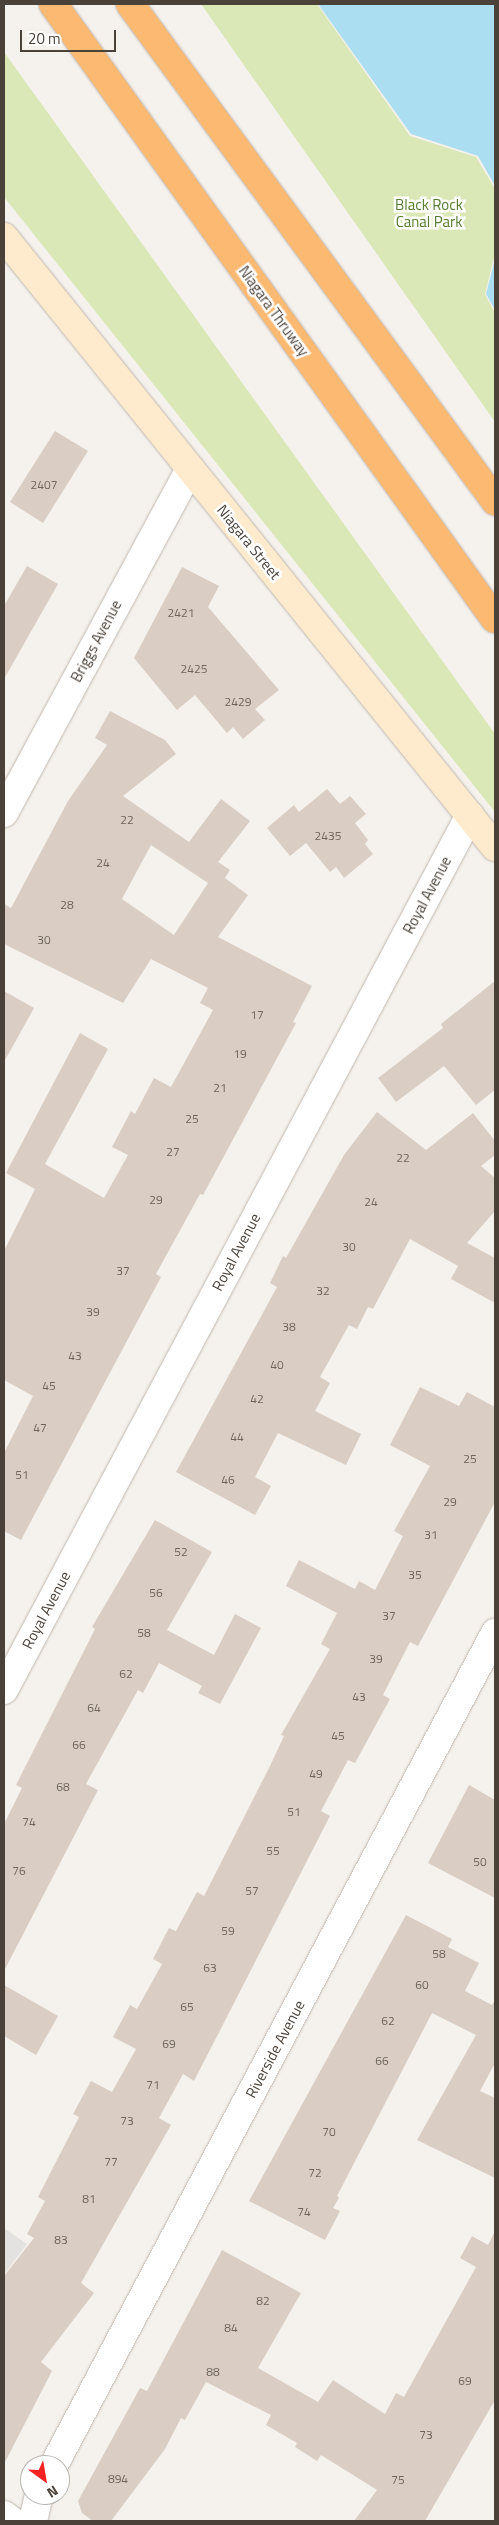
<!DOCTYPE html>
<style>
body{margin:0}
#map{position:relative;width:499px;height:2525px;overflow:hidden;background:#f5f1ec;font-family:"Titillium Web",sans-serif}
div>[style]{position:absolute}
.green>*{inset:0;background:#d9e8b6}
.parking>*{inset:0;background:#e4e2e0}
.water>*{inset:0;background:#aadef0}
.building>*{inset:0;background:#dacec4}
.roads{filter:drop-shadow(0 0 1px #c1b7ae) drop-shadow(0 0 1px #c1b7ae)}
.minor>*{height:28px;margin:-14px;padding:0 14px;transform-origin:14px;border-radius:14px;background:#fff}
.tertiary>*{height:28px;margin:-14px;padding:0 14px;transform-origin:14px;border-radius:14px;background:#fff}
.secondary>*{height:28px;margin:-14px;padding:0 14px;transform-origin:14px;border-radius:14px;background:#feebcd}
.motorway>*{height:28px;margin:-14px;padding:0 14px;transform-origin:14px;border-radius:14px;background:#fbb971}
span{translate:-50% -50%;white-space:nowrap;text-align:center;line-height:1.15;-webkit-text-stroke:5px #fff;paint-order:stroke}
.number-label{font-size:12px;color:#6e645c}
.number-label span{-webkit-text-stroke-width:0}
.park-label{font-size:15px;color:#567c2c}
.street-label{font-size:15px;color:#4a4139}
.frame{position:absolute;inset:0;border:5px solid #4a4139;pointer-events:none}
.north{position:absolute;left:20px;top:2455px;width:50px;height:50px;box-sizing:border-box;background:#fff;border:1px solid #b7b3b0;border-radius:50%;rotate:148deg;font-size:14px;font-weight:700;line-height:20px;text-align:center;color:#4a4139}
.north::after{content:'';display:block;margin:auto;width:18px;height:22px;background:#f62222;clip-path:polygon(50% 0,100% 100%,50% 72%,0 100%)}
.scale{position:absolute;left:20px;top:30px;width:96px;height:22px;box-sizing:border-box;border:2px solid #4a4139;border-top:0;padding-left:6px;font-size:15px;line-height:18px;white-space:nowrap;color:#4a4139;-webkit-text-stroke:4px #fff;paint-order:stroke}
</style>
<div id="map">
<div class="green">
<i style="clip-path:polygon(201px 4px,317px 4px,410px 136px,476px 157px,495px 189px,495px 253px,485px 294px,495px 313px,495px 422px)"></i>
<i style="clip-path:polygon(4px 52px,495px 734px,495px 812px,4px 197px)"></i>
</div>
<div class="parking">
<i style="clip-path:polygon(4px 2228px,27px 2244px,4px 2274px)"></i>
</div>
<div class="water">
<i style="clip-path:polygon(318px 4px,495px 4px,495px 186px,478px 156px,411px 134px)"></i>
<i style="clip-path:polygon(495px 259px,495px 310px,486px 294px)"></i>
</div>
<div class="building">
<i style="clip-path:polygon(55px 431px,88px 451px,43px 523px,10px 502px)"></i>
<i style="clip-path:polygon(27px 566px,58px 584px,4px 679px,4px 606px)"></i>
<i style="clip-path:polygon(182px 567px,219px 586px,208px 607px,279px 690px,255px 709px,265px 720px,243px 739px,233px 727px,227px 733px,195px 695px,177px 710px,134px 658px)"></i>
<i style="clip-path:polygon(evenodd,110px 711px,165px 740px,176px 754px,123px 796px,189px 842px,221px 799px,250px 821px,218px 862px,230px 870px,225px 878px,248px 895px,218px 937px,312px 986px,293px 1022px,296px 1023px,203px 1195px,200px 1194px,156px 1274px,161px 1277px,21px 1540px,4px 1531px,4px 1453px,33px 1396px,4px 1380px,4px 1251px,35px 1189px,6px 1173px,80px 1033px,108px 1049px,45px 1164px,104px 1198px,128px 1155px,112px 1147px,131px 1111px,135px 1114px,154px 1078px,171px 1087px,213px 1010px,200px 1003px,208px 988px,151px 959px,123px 1003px,4px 944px,4px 904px,11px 908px,68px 801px,107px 745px,95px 738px,110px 711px,151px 845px,208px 883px,174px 935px,122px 899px,151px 845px)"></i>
<i style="clip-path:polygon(327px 789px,340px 804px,350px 796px,366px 814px,355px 823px,368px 840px,365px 844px,373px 854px,344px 878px,336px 867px,330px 872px,306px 843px,290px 856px,267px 828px,294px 805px,299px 812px)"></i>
<i style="clip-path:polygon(495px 981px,495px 1090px,476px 1105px,444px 1066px,396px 1102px,378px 1078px,443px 1028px,441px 1024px)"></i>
<i style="clip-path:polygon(4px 991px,34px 1008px,4px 1062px)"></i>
<i style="clip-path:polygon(377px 1112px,426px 1150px,473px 1113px,495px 1141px,495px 1155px,481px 1166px,495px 1178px,495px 1211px,467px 1243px,495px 1258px,495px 1303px,451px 1279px,458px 1266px,410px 1239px,373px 1309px,368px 1307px,357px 1329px,349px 1325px,320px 1377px,330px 1383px,315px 1411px,361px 1434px,346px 1465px,278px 1433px,255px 1477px,271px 1486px,255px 1515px,176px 1472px,277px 1287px,270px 1283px,283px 1256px,286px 1258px,344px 1155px)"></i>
<i style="clip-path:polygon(420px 1387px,459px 1406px,467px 1392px,495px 1407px,495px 1502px,418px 1646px,410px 1642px,383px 1695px,390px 1699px,355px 1763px,348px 1760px,321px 1811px,330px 1816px,194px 2081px,183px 2074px,159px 2118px,171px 2125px,81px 2283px,94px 2293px,41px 2362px,52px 2371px,4px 2464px,4px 2276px,34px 2238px,27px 2234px,45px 2201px,38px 2197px,79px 2117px,73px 2114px,91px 2081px,112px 2092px,136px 2049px,113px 2037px,130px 2005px,137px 2009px,162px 1964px,153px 1959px,169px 1928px,176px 1931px,197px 1892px,204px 1896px,270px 1766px,284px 1736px,281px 1735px,330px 1649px,321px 1644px,337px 1613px,286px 1586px,299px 1560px,355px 1589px,359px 1581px,375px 1590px,403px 1536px,394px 1531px,430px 1466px,390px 1445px)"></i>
<i style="clip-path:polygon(155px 1520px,212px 1552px,167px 1630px,214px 1655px,235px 1614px,261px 1628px,220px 1704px,198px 1693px,202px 1686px,159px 1663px,143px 1693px,138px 1690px,86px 1784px,98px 1790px,4px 1971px,4px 1824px,22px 1788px,16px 1785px,95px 1629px,92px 1627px)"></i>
<i style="clip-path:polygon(469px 1785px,495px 1800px,495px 1898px,428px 1863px)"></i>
<i style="clip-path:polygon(406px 1915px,452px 1939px,448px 1947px,479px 1963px,465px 1991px,492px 2005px,495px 2000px,495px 2063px,480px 2091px,495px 2098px,495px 2178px,417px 2140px,476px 2035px,432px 2013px,337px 2196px,339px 2198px,333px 2208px,340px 2211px,325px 2240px,249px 2201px)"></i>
<i style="clip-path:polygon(4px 1985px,58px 2016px,36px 2055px,4px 2036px)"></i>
<i style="clip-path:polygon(495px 2231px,495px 2400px,425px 2521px,354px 2521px,377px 2490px,321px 2455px,317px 2461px,295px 2447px,297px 2443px,266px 2425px,271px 2415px,206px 2382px,185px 2420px,181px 2418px,165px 2449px,111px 2521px,93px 2521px,82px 2513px,78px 2501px,140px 2388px,147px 2391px,222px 2250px,301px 2293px,258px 2368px,318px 2402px,333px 2380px,385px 2414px,396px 2393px,404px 2397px,476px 2267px,460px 2258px,472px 2236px,488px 2245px)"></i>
</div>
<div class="roads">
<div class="minor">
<i style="left:4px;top:813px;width:391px;rotate:-61.6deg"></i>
<i style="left:4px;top:1690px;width:991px;rotate:-61.96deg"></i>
<i style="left:54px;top:2465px;width:942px;rotate:-62.07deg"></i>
<i style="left:33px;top:2521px;width:27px;rotate:-77deg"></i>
</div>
<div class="tertiary">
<i style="left:4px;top:2515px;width:10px;rotate:37deg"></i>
</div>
<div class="secondary">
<i style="left:4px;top:237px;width:783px;rotate:51.17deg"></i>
</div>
<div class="motorway">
<i style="left:53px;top:4px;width:757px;rotate:54.3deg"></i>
<i style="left:130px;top:4px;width:617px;rotate:53.71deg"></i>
</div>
</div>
<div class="number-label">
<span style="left:44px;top:485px">2407</span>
<span style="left:181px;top:613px">2421</span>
<span style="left:194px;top:669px">2425</span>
<span style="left:238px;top:702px">2429</span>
<span style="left:127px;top:820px">22</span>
<span style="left:328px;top:836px">2435</span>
<span style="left:103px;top:863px">24</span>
<span style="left:67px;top:905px">28</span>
<span style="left:44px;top:940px">30</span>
<span style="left:257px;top:1015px">17</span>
<span style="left:240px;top:1054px">19</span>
<span style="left:220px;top:1088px">21</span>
<span style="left:192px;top:1119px">25</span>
<span style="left:173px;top:1152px">27</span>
<span style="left:403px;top:1158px">22</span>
<span style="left:156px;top:1200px">29</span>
<span style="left:371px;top:1202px">24</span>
<span style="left:349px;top:1247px">30</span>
<span style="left:123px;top:1271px">37</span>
<span style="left:323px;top:1291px">32</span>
<span style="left:93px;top:1312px">39</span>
<span style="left:289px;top:1327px">38</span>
<span style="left:75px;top:1356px">43</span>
<span style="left:277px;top:1365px">40</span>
<span style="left:49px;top:1386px">45</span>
<span style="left:257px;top:1399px">42</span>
<span style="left:40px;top:1428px">47</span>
<span style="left:237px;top:1437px">44</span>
<span style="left:470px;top:1459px">25</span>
<span style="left:22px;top:1475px">51</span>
<span style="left:228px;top:1480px">46</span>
<span style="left:450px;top:1502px">29</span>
<span style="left:431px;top:1535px">31</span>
<span style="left:181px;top:1552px">52</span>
<span style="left:415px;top:1575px">35</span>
<span style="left:156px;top:1593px">56</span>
<span style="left:389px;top:1616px">37</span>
<span style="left:144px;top:1633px">58</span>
<span style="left:376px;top:1659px">39</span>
<span style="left:126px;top:1674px">62</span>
<span style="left:359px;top:1697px">43</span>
<span style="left:94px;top:1708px">64</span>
<span style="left:338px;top:1736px">45</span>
<span style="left:79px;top:1745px">66</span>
<span style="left:316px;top:1774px">49</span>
<span style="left:63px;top:1787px">68</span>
<span style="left:294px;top:1812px">51</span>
<span style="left:29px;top:1822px">74</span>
<span style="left:273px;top:1851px">55</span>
<span style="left:480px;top:1862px">50</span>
<span style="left:19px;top:1871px">76</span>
<span style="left:252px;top:1891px">57</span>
<span style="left:228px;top:1931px">59</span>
<span style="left:439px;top:1954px">58</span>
<span style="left:210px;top:1968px">63</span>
<span style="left:422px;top:1985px">60</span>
<span style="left:187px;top:2007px">65</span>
<span style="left:388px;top:2021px">62</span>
<span style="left:169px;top:2044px">69</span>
<span style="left:382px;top:2061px">66</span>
<span style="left:153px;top:2085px">71</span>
<span style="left:127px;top:2121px">73</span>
<span style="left:329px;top:2132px">70</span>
<span style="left:111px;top:2162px">77</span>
<span style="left:315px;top:2173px">72</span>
<span style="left:89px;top:2199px">81</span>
<span style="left:304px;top:2212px">74</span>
<span style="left:61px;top:2240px">83</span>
<span style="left:263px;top:2301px">82</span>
<span style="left:231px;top:2328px">84</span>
<span style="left:213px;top:2372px">88</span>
<span style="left:465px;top:2381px">69</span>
<span style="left:426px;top:2435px">73</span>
<span style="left:118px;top:2479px">894</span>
<span style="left:398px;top:2480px">75</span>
</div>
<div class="park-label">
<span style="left:429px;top:213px">Black Rock<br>Canal Park</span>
</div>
<div class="street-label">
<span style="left:274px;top:311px;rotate:54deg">Niagara Thruway</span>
<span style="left:249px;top:542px;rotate:51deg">Niagara Street</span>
<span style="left:96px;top:641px;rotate:-62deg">Briggs Avenue</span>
<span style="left:427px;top:895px;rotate:-62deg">Royal Avenue</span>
<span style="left:236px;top:1252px;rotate:-62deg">Royal Avenue</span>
<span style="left:46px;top:1610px;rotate:-62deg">Royal Avenue</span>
<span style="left:275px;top:2049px;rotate:-62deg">Riverside Avenue</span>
</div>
<div class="frame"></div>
<div class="north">N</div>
<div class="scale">20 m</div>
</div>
